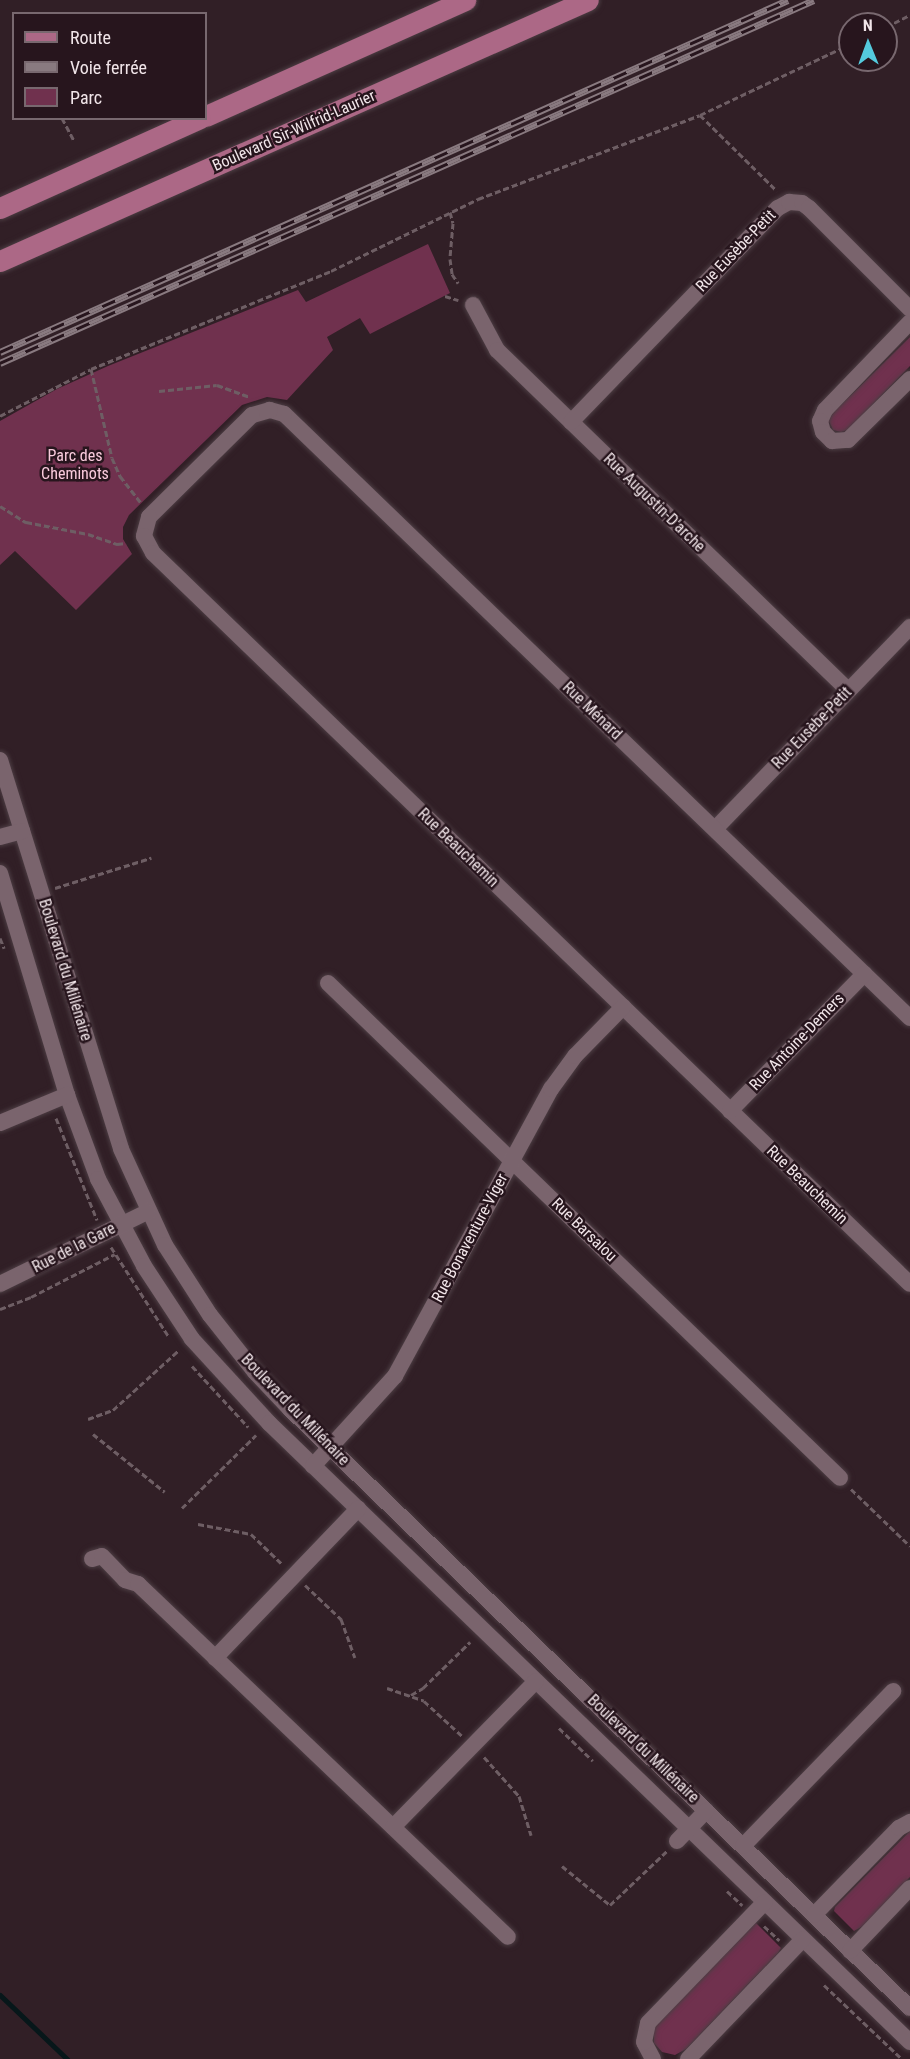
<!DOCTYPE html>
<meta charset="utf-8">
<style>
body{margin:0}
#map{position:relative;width:910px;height:2059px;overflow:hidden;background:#311f26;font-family:"Roboto Condensed",sans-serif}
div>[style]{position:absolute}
.green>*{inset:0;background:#70314e}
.stream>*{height:5px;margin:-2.5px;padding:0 2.5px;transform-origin:2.5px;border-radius:2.5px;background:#07171a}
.path>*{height:3px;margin-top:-1.5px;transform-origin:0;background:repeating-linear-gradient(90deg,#6e5e64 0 6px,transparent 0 9px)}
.roads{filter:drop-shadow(0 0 2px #4c3d43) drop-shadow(0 0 2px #4c3d43)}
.minor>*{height:16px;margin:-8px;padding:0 8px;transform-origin:8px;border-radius:8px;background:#7a646d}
.major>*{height:21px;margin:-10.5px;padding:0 10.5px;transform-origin:10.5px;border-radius:10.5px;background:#ac6886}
.rail>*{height:7px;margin-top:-3.5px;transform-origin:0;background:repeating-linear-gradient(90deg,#27151d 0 14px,#897a80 0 28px);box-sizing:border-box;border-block:2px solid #897a80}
span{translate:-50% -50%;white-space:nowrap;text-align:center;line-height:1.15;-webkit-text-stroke:5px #27151d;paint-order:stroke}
.street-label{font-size:16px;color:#f1e5e9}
.park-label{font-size:16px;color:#facbdd}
.legend{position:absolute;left:12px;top:12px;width:195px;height:108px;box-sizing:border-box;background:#27151d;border:2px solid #78686f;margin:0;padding:8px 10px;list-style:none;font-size:18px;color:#f1e5e9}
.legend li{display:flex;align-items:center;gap:12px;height:30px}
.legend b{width:30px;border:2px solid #78686f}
.north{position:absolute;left:838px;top:12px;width:60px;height:60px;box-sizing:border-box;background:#27151d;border:2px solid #78686f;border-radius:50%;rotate:359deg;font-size:16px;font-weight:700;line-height:24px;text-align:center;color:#f1e5e9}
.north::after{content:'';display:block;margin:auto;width:21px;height:27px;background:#54cadd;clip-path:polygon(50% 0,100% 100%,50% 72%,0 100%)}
</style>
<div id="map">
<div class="green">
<i style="clip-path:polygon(428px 244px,450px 293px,370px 334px,360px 318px,327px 337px,333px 350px,287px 400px,267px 397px,242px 405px,129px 515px,123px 527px,123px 539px,132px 554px,76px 610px,15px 551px,0 565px,0 421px,57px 389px,108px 366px,298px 290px,306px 302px)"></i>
<i style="clip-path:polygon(910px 337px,910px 366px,847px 430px,841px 432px,833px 430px,829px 421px,832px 414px)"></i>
<i style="clip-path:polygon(910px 1831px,910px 1877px,863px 1926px,854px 1931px,834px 1911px,835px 1907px)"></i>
<i style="clip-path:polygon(756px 1923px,781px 1948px,778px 1953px,686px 2049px,675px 2055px,662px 2052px,654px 2043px,654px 2028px)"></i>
</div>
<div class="stream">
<i style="left:0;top:1995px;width:93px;rotate:43.7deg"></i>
</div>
<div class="path">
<i style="left:886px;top:27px;width:27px;rotate:-27deg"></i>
<i style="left:700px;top:115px;width:108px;rotate:44.6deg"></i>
<i style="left:62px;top:118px;width:26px;rotate:62deg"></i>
<i style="left:450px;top:212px;width:11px;rotate:75deg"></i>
<i style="left:453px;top:223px;width:36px;rotate:95deg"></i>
<i style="left:450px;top:259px;width:15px;rotate:82deg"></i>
<i style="left:452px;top:274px;width:11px;rotate:56deg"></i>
<i style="left:445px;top:296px;width:14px;rotate:17deg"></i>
<i style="left:91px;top:369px;width:91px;rotate:76.7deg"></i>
<i style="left:112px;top:458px;width:20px;rotate:66deg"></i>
<i style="left:120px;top:476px;width:33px;rotate:52deg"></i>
<i style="left:159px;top:391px;width:58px;rotate:-5.9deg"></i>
<i style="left:217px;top:385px;width:35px;rotate:20deg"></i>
<i style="left:0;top:416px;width:102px;rotate:-27.3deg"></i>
<i style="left:91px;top:369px;width:259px;rotate:-22.2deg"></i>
<i style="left:331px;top:271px;width:164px;rotate:-26.1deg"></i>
<i style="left:478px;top:199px;width:237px;rotate:-20.7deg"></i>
<i style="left:700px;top:115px;width:166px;rotate:-25.3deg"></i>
<i style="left:0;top:506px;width:31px;rotate:32deg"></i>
<i style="left:26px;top:522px;width:63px;rotate:11deg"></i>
<i style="left:88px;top:534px;width:31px;rotate:19deg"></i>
<i style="left:117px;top:544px;width:9px;rotate:-6deg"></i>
<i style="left:55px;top:888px;width:101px;rotate:-17.4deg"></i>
<i style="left:0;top:938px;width:11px;rotate:68deg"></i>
<i style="left:56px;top:1118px;width:110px;rotate:68.1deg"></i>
<i style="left:111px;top:1247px;width:107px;rotate:57.2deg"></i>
<i style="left:0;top:1309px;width:33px;rotate:-21deg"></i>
<i style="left:31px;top:1297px;width:94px;rotate:-27.1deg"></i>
<i style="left:192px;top:1366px;width:83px;rotate:47.4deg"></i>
<i style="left:88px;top:1419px;width:27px;rotate:-20deg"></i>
<i style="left:113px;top:1410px;width:89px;rotate:-42.3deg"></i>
<i style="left:93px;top:1434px;width:92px;rotate:38.9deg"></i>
<i style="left:851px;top:1489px;width:82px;rotate:44deg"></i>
<i style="left:182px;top:1508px;width:104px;rotate:-44.6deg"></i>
<i style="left:198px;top:1524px;width:54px;rotate:10.7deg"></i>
<i style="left:251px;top:1534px;width:43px;rotate:44.1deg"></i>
<i style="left:305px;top:1585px;width:50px;rotate:43.4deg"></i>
<i style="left:341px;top:1619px;width:41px;rotate:70.3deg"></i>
<i style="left:387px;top:1688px;width:39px;rotate:19deg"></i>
<i style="left:424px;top:1701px;width:52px;rotate:42.6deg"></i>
<i style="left:411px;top:1695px;width:14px;rotate:-30deg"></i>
<i style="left:423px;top:1688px;width:66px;rotate:-44.4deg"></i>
<i style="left:559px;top:1728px;width:47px;rotate:44.1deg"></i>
<i style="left:484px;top:1757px;width:52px;rotate:48.1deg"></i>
<i style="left:519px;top:1796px;width:41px;rotate:72.9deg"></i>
<i style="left:562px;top:1866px;width:62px;rotate:39.1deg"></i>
<i style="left:610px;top:1905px;width:79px;rotate:-43.5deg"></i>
<i style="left:727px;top:1891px;width:21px;rotate:43deg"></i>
<i style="left:764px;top:1926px;width:21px;rotate:43deg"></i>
<i style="left:824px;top:1985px;width:108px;rotate:43.5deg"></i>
</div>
<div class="roads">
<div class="minor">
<i style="left:473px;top:305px;width:51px;rotate:61.9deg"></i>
<i style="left:497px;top:350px;width:489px;rotate:44.1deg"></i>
<i style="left:910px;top:322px;width:122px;rotate:134deg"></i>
<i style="left:825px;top:410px;width:12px;rotate:114deg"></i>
<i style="left:820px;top:421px;width:11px;rotate:75deg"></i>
<i style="left:823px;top:432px;width:13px;rotate:45deg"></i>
<i style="left:832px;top:441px;width:16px;rotate:-4deg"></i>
<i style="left:848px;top:440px;width:87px;rotate:-44.5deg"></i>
<i style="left:571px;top:422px;width:298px;rotate:-46deg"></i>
<i style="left:778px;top:208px;width:13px;rotate:-29deg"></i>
<i style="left:789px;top:202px;width:13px;rotate:4deg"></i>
<i style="left:802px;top:203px;width:9px;rotate:36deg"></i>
<i style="left:809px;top:208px;width:143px;rotate:45deg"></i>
<i style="left:0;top:760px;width:407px;rotate:72.7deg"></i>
<i style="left:121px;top:1149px;width:106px;rotate:65.4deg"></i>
<i style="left:165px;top:1245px;width:83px;rotate:57.3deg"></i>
<i style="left:210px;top:1315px;width:73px;rotate:51.7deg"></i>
<i style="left:255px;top:1372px;width:51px;rotate:46.6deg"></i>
<i style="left:290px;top:1409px;width:862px;rotate:44.01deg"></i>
<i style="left:715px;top:829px;width:281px;rotate:-46deg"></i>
<i style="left:0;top:837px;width:23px;rotate:-15deg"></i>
<i style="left:0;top:873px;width:232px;rotate:73.2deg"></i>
<i style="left:67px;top:1095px;width:90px;rotate:69.7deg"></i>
<i style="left:98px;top:1179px;width:98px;rotate:62.1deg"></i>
<i style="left:144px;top:1266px;width:87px;rotate:56.7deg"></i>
<i style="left:192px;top:1339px;width:114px;rotate:47.5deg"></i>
<i style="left:269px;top:1423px;width:891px;rotate:44deg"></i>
<i style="left:328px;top:983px;width:712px;rotate:44.03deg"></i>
<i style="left:910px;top:1018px;width:870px;rotate:-136.02deg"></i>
<i style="left:284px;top:414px;width:15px;rotate:-164deg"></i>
<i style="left:270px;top:410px;width:19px;rotate:164deg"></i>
<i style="left:252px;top:415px;width:145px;rotate:135.3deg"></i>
<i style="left:149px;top:517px;width:20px;rotate:105deg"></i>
<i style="left:144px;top:536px;width:19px;rotate:62deg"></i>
<i style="left:153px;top:553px;width:1052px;rotate:44deg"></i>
<i style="left:730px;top:1111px;width:192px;rotate:-45.6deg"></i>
<i style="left:0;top:1123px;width:73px;rotate:-22.7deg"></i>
<i style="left:0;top:1284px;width:164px;rotate:-26.1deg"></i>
<i style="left:313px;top:1466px;width:122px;rotate:-47.7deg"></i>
<i style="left:395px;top:1376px;width:327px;rotate:-61.5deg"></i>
<i style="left:551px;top:1089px;width:41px;rotate:-54deg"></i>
<i style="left:575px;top:1056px;width:69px;rotate:-45.6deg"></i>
<i style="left:92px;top:1559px;width:10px;rotate:-17deg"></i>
<i style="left:102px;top:1556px;width:33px;rotate:46deg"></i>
<i style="left:125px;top:1580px;width:14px;rotate:17deg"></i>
<i style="left:138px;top:1584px;width:511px;rotate:43.65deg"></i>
<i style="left:215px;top:1658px;width:207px;rotate:-46.2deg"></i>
<i style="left:393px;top:1827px;width:204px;rotate:-45.6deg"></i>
<i style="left:677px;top:1841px;width:42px;rotate:-46deg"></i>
<i style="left:743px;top:1846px;width:216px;rotate:-45.9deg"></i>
<i style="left:814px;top:1915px;width:122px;rotate:-45.7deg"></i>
<i style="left:899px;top:1828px;width:13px;rotate:-29deg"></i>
<i style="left:850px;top:1951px;width:87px;rotate:-46.4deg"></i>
<i style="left:653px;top:2059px;width:19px;rotate:-118deg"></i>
<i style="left:644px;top:2042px;width:19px;rotate:-78deg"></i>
<i style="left:648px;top:2023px;width:168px;rotate:-46deg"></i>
<i style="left:688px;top:2059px;width:166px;rotate:-46.2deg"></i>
</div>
<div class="major">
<i style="left:206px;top:116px;width:284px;rotate:-24.1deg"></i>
<i style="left:0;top:208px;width:219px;rotate:-24.2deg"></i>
<i style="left:0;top:261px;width:643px;rotate:-23.94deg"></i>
</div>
</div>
<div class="rail">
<i style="left:0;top:352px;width:863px;rotate:-24.07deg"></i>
<i style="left:0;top:363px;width:891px;rotate:-24.03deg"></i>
</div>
<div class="street-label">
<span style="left:294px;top:131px;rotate:-24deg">Boulevard Sir-Wilfrid-Laurier</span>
<span style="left:736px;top:251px;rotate:-46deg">Rue Eusèbe-Petit</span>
<span style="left:654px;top:503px;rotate:44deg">Rue Augustin-D'arche</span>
<span style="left:592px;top:711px;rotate:44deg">Rue Ménard</span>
<span style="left:812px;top:728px;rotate:-46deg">Rue Eusèbe-Petit</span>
<span style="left:458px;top:848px;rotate:44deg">Rue Beauchemin</span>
<span style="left:65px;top:970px;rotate:73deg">Boulevard du Millénaire</span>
<span style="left:797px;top:1042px;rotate:-46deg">Rue Antoine-Demers</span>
<span style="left:807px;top:1185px;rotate:44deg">Rue Beauchemin</span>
<span style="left:584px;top:1230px;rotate:44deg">Rue Barsalou</span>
<span style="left:470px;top:1238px;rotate:-62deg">Rue Bonaventure-Viger</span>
<span style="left:74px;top:1248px;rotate:-27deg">Rue de la Gare</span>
<span style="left:295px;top:1410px;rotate:46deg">Boulevard du Millénaire</span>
<span style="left:643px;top:1749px;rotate:44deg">Boulevard du Millénaire</span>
</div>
<div class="park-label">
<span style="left:75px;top:465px">Parc des<br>Cheminots</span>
</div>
<ul class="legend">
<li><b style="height:8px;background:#ac6886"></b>Route</li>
<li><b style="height:8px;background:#897a80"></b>Voie ferrée</li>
<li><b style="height:16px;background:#70314e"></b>Parc</li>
</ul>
<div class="north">N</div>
</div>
